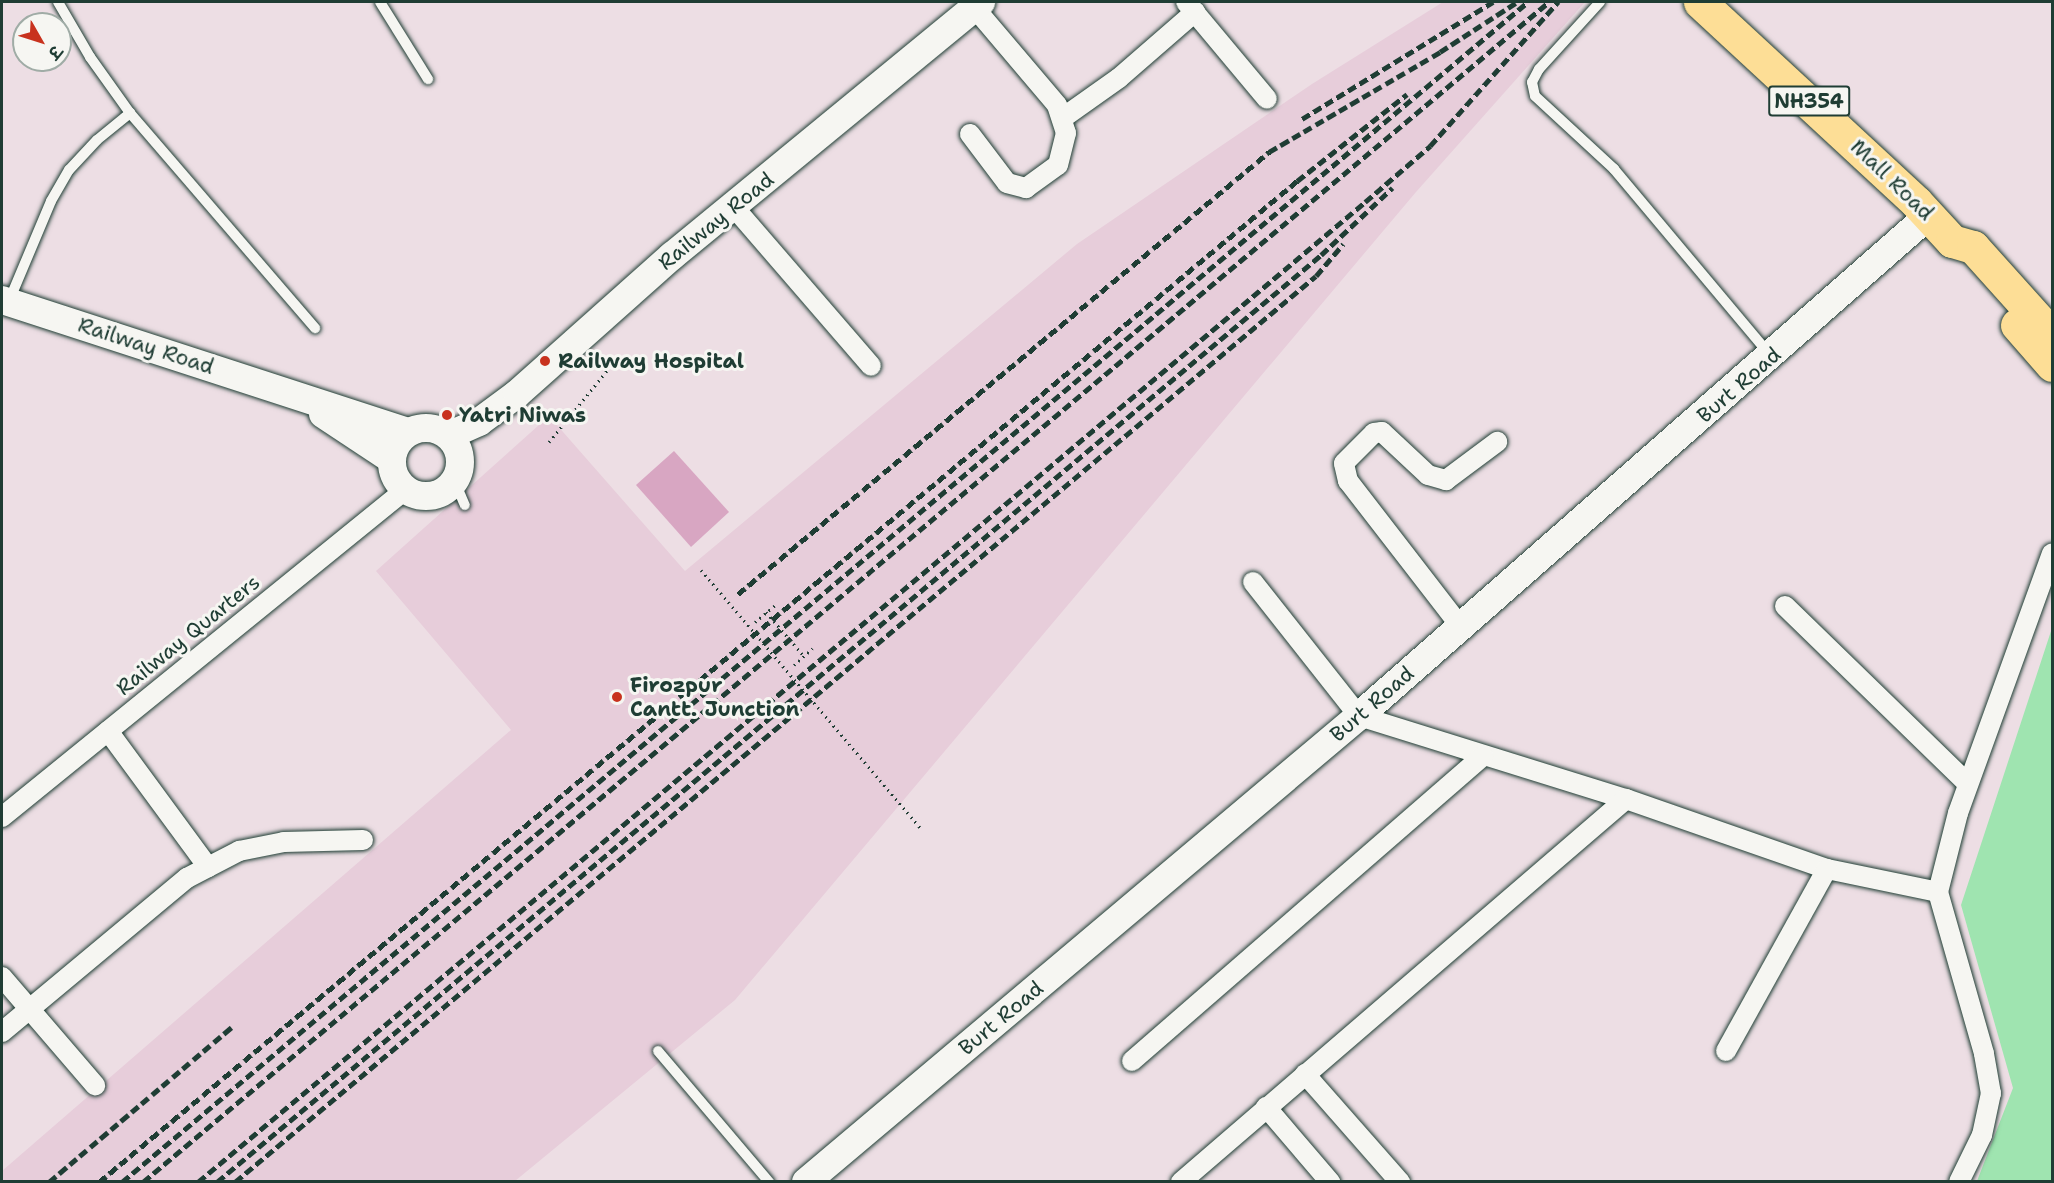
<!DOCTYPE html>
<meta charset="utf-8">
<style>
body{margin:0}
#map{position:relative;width:2054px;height:1183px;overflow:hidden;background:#eddee4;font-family:"Shantell Sans","Playpen Sans Deva",sans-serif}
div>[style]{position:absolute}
.built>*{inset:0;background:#e7cdda}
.green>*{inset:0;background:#9fe4b0}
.building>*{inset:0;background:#d8a6c2}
.path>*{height:3px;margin-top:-1.5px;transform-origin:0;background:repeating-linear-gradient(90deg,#1f3d34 0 1.5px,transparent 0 6px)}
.roads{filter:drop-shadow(0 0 2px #1f3d34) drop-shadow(0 0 2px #1f3d34)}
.lane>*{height:10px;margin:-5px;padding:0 5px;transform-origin:5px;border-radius:5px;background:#f6f6f2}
.street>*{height:20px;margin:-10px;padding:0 10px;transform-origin:10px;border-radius:10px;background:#f6f6f2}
.secondary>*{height:28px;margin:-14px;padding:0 14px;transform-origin:14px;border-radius:14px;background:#f6f6f2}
.secondary>.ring{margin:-14px;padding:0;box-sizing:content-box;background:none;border:28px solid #f6f6f2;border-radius:50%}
.highway>*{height:33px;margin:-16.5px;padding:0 16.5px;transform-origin:16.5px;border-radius:16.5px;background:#fdde96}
.rail>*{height:4.5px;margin-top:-2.25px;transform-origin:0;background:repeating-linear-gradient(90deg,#1f3d34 0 9px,transparent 0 13.5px)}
.dots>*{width:16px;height:16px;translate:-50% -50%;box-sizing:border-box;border:3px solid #f6f6f2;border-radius:50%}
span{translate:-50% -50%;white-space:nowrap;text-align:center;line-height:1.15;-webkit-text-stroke:6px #f6f6f2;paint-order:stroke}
.shield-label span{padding:2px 4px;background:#f6f6f2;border:2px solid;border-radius:4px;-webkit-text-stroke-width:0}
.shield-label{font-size:20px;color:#1f3d34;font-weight:700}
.street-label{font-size:21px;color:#1f3d34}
.poi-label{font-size:21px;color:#1f3d34;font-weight:700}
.left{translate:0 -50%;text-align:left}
.frame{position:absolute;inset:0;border:3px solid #1f3d34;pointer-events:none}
.north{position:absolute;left:12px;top:12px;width:60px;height:60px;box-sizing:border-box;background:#f6f6f2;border:2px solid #a0aca6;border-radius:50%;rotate:129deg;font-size:16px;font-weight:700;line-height:24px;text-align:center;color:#1f3d34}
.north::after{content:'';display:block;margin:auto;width:21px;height:27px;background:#c8321e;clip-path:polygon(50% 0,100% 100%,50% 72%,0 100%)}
</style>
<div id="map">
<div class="built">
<i style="clip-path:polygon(1443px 2px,1585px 2px,1416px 192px,735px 1000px,515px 1181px,2px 1182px,2px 1171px,511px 730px,376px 571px,549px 416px,685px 571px,1077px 244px,1312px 84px)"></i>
</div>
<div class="green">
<i style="clip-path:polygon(2052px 628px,2052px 1181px,1977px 1181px,2013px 1088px,1961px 905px)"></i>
</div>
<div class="building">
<i style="clip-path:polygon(674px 451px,729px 512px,691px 547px,636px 485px)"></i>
</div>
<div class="path">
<i style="left:549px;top:442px;width:103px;rotate:-50.9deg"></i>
<i style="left:701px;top:570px;width:341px;rotate:49.6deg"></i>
<i style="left:766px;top:612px;width:58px;rotate:49.2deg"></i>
<i style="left:755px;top:622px;width:26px;rotate:-40deg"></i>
<i style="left:794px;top:665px;width:25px;rotate:-42deg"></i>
</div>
<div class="roads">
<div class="lane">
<i style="left:58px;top:2px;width:64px;rotate:59.8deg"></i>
<i style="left:90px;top:57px;width:69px;rotate:54.5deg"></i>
<i style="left:130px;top:113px;width:284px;rotate:49.3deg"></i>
<i style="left:380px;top:2px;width:91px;rotate:58.1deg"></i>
<i style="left:1600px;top:2px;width:91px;rotate:132.3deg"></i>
<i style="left:1539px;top:69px;width:15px;rotate:118deg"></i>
<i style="left:1532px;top:82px;width:14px;rotate:78deg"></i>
<i style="left:1535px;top:96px;width:108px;rotate:42.7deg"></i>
<i style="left:1614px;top:169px;width:241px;rotate:50deg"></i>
<i style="left:9px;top:301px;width:108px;rotate:-67.2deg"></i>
<i style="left:51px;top:201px;width:36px;rotate:-60deg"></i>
<i style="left:69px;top:170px;width:41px;rotate:-47deg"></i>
<i style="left:97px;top:140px;width:43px;rotate:-39.3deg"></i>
<i style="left:455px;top:482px;width:25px;rotate:67deg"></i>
<i style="left:658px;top:1051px;width:172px;rotate:49.7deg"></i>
</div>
<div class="street">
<i style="left:1186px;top:2px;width:126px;rotate:50.1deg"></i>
<i style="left:1064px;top:117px;width:67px;rotate:-35.3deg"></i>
<i style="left:1119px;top:78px;width:101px;rotate:-41deg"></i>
<i style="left:970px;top:134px;width:61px;rotate:52.9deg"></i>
<i style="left:1007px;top:183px;width:20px;rotate:15deg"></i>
<i style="left:1026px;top:188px;width:39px;rotate:-36deg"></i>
<i style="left:1058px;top:165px;width:33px;rotate:-76deg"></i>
<i style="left:1066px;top:133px;width:29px;rotate:-108deg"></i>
<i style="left:1057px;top:105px;width:128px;rotate:-130.3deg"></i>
<i style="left:733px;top:206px;width:211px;rotate:49.2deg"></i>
<i style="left:1253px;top:582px;width:171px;rotate:51.7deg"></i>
<i style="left:1359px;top:716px;width:280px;rotate:17.3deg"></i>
<i style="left:1626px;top:799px;width:213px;rotate:19.2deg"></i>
<i style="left:1827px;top:869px;width:113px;rotate:11.7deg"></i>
<i style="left:1938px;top:892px;width:81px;rotate:-75.8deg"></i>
<i style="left:1958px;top:813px;width:276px;rotate:-70.1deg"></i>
<i style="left:1785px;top:606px;width:255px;rotate:44.2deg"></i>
<i style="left:1461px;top:627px;width:185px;rotate:-127.7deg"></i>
<i style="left:1348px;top:481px;width:18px;rotate:-103deg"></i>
<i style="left:1344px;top:463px;width:42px;rotate:-45deg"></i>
<i style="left:1374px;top:433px;width:8px;rotate:-7deg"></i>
<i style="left:1382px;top:432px;width:63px;rotate:43.1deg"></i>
<i style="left:1428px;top:475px;width:19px;rotate:16deg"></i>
<i style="left:1446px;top:480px;width:64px;rotate:-36.7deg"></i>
<i style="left:108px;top:731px;width:169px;rotate:53.7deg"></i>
<i style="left:2px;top:817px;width:519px;rotate:-39.06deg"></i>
<i style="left:1938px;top:892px;width:168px;rotate:74.1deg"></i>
<i style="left:1984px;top:1054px;width:40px;rotate:80deg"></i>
<i style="left:1991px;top:1093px;width:43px;rotate:102.1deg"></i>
<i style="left:1982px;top:1135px;width:52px;rotate:116.1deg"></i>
<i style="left:2px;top:977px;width:143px;rotate:49.3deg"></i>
<i style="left:2px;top:1032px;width:241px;rotate:-39.8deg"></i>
<i style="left:187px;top:878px;width:59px;rotate:-27.4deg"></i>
<i style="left:239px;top:851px;width:46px;rotate:-11.3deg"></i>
<i style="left:284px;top:842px;width:79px;rotate:-1.5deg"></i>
<i style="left:1726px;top:1051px;width:208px;rotate:-61deg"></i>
<i style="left:1132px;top:1061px;width:465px;rotate:-41deg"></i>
<i style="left:1305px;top:1074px;width:144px;rotate:48.7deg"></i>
<i style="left:1266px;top:1107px;width:99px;rotate:49.5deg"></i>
<i style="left:1181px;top:1182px;width:587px;rotate:-40.72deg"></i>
</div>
<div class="secondary">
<i style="left:2px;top:300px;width:427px;rotate:18deg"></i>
<i style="left:323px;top:414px;width:82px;rotate:33.5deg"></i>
<i class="ring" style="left:392px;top:428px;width:40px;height:40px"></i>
<i style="left:450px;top:435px;width:32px;rotate:-24deg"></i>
<i style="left:479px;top:422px;width:47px;rotate:-36.4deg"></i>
<i style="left:517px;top:394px;width:208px;rotate:-41.7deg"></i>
<i style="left:672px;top:256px;width:400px;rotate:-39.4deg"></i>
<i style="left:806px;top:1182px;width:723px;rotate:-40.12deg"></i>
<i style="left:1359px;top:716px;width:759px;rotate:-41.31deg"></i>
</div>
<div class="highway">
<i style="left:1700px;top:2px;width:294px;rotate:42.8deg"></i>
<i style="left:1916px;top:202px;width:53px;rotate:47.3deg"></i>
<i style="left:1952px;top:241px;width:22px;rotate:16deg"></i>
<i style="left:1973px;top:247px;width:118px;rotate:48.1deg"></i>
<i style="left:2017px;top:325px;width:53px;rotate:48.8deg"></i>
</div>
</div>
<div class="rail">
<i style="left:1302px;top:119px;width:224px;rotate:-31.5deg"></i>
<i style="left:738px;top:594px;width:691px;rotate:-39.77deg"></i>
<i style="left:1269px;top:152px;width:198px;rotate:-30.3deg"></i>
<i style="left:1440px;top:52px;width:92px;rotate:-33deg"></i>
<i style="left:49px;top:1182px;width:243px;rotate:-40.3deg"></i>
<i style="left:99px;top:1182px;width:1561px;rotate:-39.88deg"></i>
<i style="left:1297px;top:181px;width:140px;rotate:-38.3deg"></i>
<i style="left:122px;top:1182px;width:1836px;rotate:-40.01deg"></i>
<i style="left:143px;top:1182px;width:1836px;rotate:-40.01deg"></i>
<i style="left:198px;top:1182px;width:1524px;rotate:-40.02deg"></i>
<i style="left:1365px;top:202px;width:86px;rotate:-40.7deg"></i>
<i style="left:1430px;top:146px;width:193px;rotate:-48.4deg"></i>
<i style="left:217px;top:1182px;width:1442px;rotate:-40.02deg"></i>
<i style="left:1321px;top:255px;width:98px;rotate:-43.3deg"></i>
<i style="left:235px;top:1182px;width:1410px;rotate:-39.97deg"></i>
<i style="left:1316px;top:276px;width:42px;rotate:-49.8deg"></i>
</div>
<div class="dots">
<i style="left:545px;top:361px;background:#c8321e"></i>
<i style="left:447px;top:415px;background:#c8321e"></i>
<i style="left:617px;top:697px;background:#c8321e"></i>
</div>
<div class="shield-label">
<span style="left:1809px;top:101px">NH354</span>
</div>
<div class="street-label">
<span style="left:1892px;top:180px;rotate:44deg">Mall Road</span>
<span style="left:716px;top:221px;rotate:-39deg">Railway Road</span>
<span style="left:146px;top:346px;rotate:18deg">Railway Road</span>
<span style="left:1739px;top:385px;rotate:-41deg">Burt Road</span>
<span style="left:188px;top:635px;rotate:-39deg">Railway Quarters</span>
<span style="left:1372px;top:704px;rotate:-41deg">Burt Road</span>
<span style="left:1001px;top:1018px;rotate:-40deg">Burt Road</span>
</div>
<div class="poi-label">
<span class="left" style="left:558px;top:361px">Railway Hospital</span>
<span class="left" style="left:459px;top:415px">Yatri Niwas</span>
<span class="left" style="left:630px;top:697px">Firozpur<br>Cantt. Junction</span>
</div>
<div class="frame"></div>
<div class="north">उ</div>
</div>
